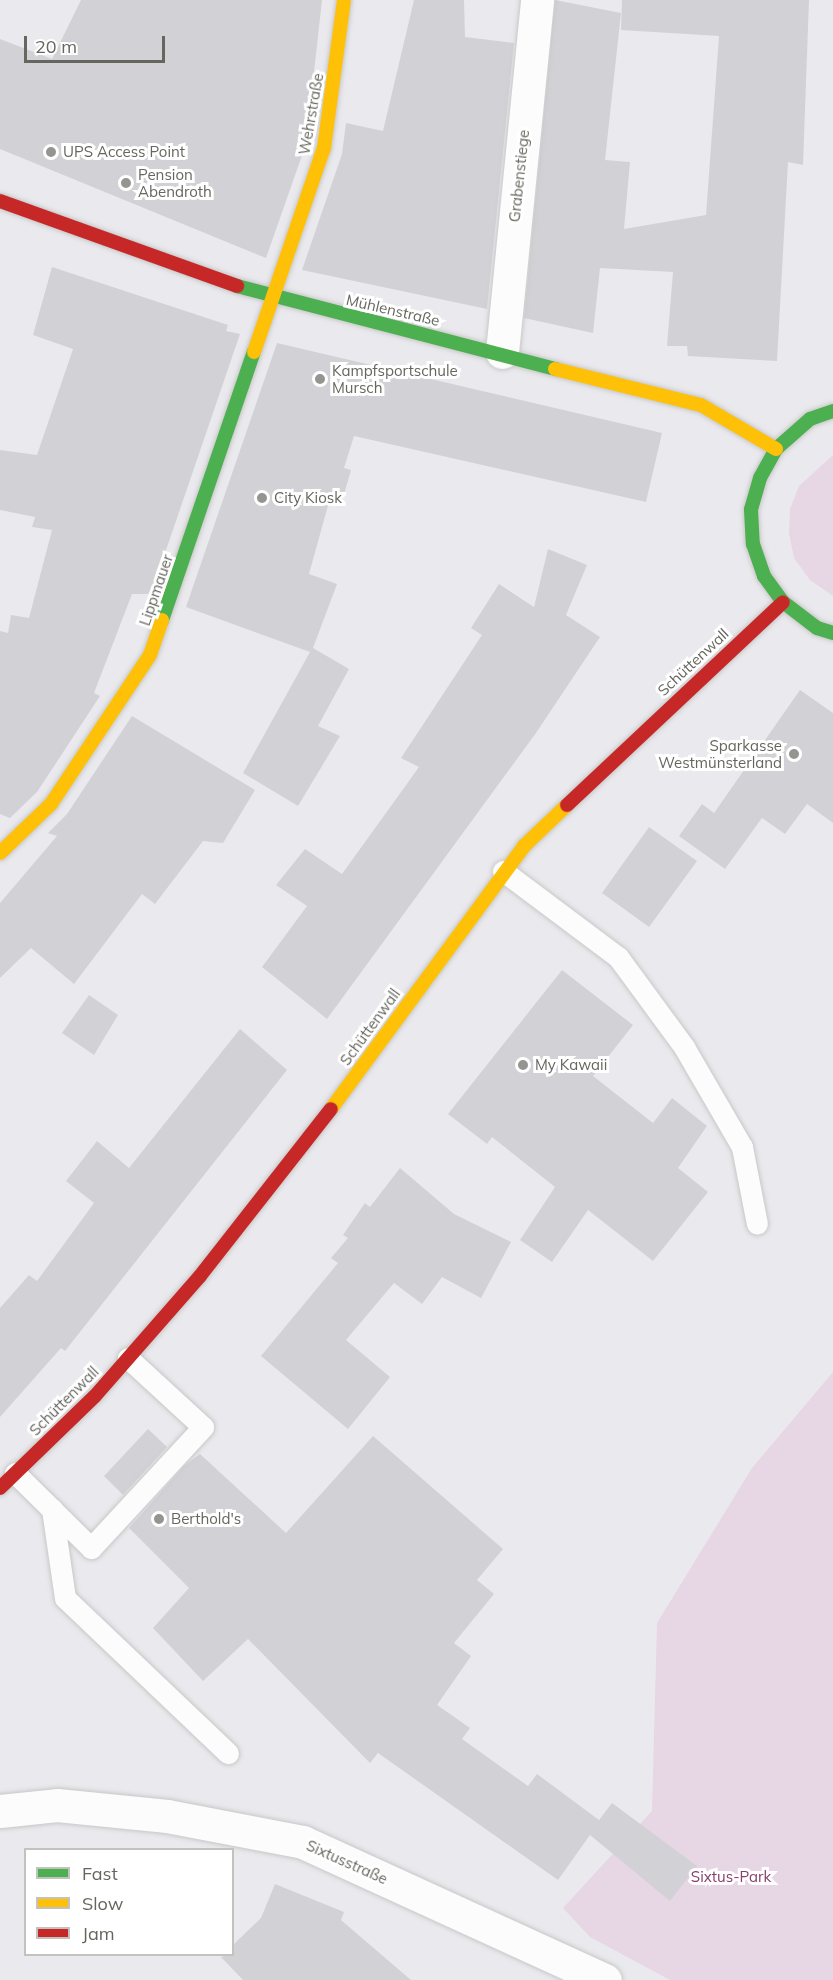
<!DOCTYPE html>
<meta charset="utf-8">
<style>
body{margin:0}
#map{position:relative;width:833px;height:1980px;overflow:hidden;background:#eaeaee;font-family:Mulish,sans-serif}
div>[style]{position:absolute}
.green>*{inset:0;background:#e7d6e4}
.building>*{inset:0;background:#d2d2d6}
.roads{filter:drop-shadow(0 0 2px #c8c8c9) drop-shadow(0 0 2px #c8c8c9)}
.lane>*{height:21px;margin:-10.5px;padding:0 10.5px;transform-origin:10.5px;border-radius:10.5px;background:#fcfcfc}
.street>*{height:33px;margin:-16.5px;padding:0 16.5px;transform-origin:16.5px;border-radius:16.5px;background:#fcfcfc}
.fast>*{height:14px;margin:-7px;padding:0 7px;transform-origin:7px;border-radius:7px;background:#4caf50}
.slow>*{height:14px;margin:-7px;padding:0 7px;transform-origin:7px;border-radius:7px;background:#ffc107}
.jam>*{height:14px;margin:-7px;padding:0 7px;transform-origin:7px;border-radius:7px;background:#c62828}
.dots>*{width:16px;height:16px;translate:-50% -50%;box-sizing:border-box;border:3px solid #fff;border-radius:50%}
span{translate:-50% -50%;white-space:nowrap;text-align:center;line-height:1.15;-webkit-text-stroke:6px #fff;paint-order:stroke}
.street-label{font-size:15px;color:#66665f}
.poi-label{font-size:15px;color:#66665f}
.left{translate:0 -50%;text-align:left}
.right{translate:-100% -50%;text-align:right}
.park-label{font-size:15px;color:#863e6b}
.legend{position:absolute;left:24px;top:1848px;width:210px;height:108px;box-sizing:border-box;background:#fff;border:2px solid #c2c2bf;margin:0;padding:8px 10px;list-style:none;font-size:18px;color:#66665f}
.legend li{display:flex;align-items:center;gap:12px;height:30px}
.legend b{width:30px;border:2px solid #c2c2bf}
.scale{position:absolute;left:24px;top:36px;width:141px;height:27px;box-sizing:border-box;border:3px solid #66665f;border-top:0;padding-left:8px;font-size:18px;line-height:21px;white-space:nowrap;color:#66665f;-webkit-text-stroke:4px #fff;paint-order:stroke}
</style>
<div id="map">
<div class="green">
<i style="clip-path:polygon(833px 455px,833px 596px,810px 580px,794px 558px,789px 533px,790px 509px,799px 486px)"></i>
<i style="clip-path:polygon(833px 1372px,833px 1980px,670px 1980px,590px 1937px,563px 1908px,652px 1811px,657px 1623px,752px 1468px)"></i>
</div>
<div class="building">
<i style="clip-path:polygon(81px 0,322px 0,306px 144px,266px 258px,0 149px,0 39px,52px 59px)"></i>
<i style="clip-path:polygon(414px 0,464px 0,465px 37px,514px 43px,487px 309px,302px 270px,342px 154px,346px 123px,383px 131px)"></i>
<i style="clip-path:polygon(555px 0,621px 13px,605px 160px,630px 162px,624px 229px,706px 215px,719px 36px,621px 30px,622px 0,809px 0,803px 165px,788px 162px,777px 361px,688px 356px,687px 346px,667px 346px,673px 272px,600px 268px,593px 333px,524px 318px)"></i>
<i style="clip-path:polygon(52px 267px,228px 325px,226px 331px,240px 334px,151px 594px,132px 594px,94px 693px,100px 696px,37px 792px,10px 818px,0 814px,0 631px,8px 633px,11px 615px,29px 618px,52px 530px,32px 527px,35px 517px,0 510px,0 450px,37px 455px,73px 349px,33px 335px)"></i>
<i style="clip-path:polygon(277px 343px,662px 433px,646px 502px,354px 436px,344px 468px,351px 470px,341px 505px,329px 502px,309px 574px,337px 584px,313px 648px,349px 669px,318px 726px,340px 736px,298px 806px,243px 773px,310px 652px,186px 607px)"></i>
<i style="clip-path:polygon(548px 549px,587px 565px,566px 615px,600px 637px,536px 733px,327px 1019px,262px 967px,307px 906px,276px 885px,305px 849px,342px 874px,419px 767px,401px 758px,482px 635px,471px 628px,499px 584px,534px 607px)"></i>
<i style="clip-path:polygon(800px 690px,833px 713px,833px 823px,807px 804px,785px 834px,762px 818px,725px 869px,679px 836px,702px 804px,714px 813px)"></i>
<i style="clip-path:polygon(132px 716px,255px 790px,223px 843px,203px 841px,155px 904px,142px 894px,74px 984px,31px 948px,0 978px,0 903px,57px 836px,48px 833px,67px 814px)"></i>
<i style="clip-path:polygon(649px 827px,697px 861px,649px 927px,602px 893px)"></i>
<i style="clip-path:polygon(562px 970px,633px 1025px,593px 1076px,653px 1123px,672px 1098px,707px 1126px,678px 1168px,708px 1192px,653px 1261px,588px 1210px,552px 1262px,520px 1240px,555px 1187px,492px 1137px,487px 1144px,448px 1114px)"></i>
<i style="clip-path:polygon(89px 995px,118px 1015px,94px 1055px,62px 1033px)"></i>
<i style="clip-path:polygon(240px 1029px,287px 1070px,65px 1351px,61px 1348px,0 1417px,0 1308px,29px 1275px,37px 1281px,94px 1203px,66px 1181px,97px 1141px,129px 1168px)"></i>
<i style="clip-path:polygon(400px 1168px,454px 1214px,511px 1242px,481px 1298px,442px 1277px,422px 1304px,394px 1283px,346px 1340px,390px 1377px,348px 1429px,261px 1356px,338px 1263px,331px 1258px,348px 1238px,343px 1235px,365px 1203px,370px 1207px)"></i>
<i style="clip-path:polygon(148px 1429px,167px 1447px,123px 1495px,104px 1476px)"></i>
<i style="clip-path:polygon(373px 1436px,503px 1549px,477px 1580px,494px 1594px,454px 1643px,471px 1656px,437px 1705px,470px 1728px,462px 1739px,528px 1786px,537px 1774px,599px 1820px,612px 1803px,697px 1866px,670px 1901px,590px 1835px,558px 1880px,378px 1753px,370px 1763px,248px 1639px,203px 1681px,153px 1628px,189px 1588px,129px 1528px,185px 1465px,200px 1454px,286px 1533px)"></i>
<i style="clip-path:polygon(275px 1884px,344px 1912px,341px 1920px,411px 1980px,243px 1980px,221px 1957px,232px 1954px,232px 1946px,261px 1918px)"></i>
</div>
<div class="roads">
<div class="lane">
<i style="left:503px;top:871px;width:144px;rotate:36.8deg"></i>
<i style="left:618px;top:957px;width:112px;rotate:53.7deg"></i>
<i style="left:684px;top:1047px;width:116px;rotate:59.9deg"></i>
<i style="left:742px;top:1147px;width:78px;rotate:79deg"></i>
<i style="left:15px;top:1473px;width:107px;rotate:44.6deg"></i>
<i style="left:91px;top:1548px;width:165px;rotate:-47.2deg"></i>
<i style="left:203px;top:1427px;width:102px;rotate:-137.4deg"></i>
<i style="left:52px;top:1509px;width:90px;rotate:81.7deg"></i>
<i style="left:65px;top:1598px;width:225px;rotate:43.6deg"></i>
</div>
<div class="street">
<i style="left:502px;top:352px;width:354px;rotate:-84.3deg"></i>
<i style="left:0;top:1811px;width:57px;rotate:-6deg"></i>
<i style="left:57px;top:1805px;width:111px;rotate:5.7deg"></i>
<i style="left:167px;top:1816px;width:138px;rotate:10.8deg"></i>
<i style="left:303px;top:1842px;width:332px;rotate:24.6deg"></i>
</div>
<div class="fast">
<i style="left:237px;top:286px;width:329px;rotate:14.6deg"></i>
<i style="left:833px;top:411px;width:24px;rotate:161deg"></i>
<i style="left:810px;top:419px;width:45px;rotate:138.6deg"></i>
<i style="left:776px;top:449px;width:33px;rotate:119deg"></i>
<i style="left:760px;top:478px;width:33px;rotate:106deg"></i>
<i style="left:751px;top:510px;width:34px;rotate:87deg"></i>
<i style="left:753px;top:544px;width:34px;rotate:71deg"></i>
<i style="left:764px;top:576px;width:32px;rotate:54deg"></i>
<i style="left:783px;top:602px;width:43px;rotate:37.4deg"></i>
<i style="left:817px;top:628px;width:17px;rotate:17deg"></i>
<i style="left:162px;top:620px;width:283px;rotate:-71.1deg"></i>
</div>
<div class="slow">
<i style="left:254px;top:352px;width:216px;rotate:-71.1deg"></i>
<i style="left:324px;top:148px;width:149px;rotate:-82.3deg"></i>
<i style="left:555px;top:369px;width:150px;rotate:13.9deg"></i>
<i style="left:701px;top:405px;width:87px;rotate:30.4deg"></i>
<i style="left:0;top:853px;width:71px;rotate:-43.9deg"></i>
<i style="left:51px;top:804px;width:179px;rotate:-56.4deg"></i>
<i style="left:150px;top:655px;width:37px;rotate:-71deg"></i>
<i style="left:331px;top:1109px;width:326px;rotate:-53.7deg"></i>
<i style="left:524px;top:846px;width:59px;rotate:-43.6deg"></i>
</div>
<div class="jam">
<i style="left:0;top:201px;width:252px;rotate:19.7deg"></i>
<i style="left:567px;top:805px;width:296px;rotate:-43.2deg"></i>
<i style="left:0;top:1488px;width:132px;rotate:-44.1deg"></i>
<i style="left:95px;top:1396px;width:159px;rotate:-48.8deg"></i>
<i style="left:200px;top:1276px;width:212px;rotate:-51.9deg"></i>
</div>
</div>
<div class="dots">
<i style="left:51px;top:152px;background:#949491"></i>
<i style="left:126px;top:183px;background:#949491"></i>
<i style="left:320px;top:379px;background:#949491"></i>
<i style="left:262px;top:498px;background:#949491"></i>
<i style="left:794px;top:754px;background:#949491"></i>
<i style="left:523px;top:1065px;background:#949491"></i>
<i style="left:159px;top:1519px;background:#949491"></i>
</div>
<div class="street-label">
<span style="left:311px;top:114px;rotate:-80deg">Wehrstraße</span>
<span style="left:519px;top:176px;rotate:-84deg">Grabenstiege</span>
<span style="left:393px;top:310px;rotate:13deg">Mühlenstraße</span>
<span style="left:156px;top:590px;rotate:-71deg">Lippmauer</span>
<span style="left:693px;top:662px;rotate:-43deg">Schüttenwall</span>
<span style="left:370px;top:1027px;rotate:-54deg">Schüttenwall</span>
<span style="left:64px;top:1401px;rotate:-45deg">Schüttenwall</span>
<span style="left:347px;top:1862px;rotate:24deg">Sixtusstraße</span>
</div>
<div class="poi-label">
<span class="left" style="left:63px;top:152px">UPS Access Point</span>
<span class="left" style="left:138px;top:183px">Pension<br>Abendroth</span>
<span class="left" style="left:332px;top:379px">Kampfsportschule<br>Mursch</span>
<span class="left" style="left:274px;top:498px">City Kiosk</span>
<span class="right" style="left:782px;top:754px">Sparkasse<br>Westmünsterland</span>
<span class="left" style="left:535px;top:1065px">My Kawaii</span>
<span class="left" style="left:171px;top:1519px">Berthold's</span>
</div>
<div class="park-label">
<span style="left:731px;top:1877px">Sixtus-Park</span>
</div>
<ul class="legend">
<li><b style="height:8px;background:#4caf50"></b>Fast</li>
<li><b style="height:8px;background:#ffc107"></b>Slow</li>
<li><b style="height:8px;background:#c62828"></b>Jam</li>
</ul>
<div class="scale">20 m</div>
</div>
